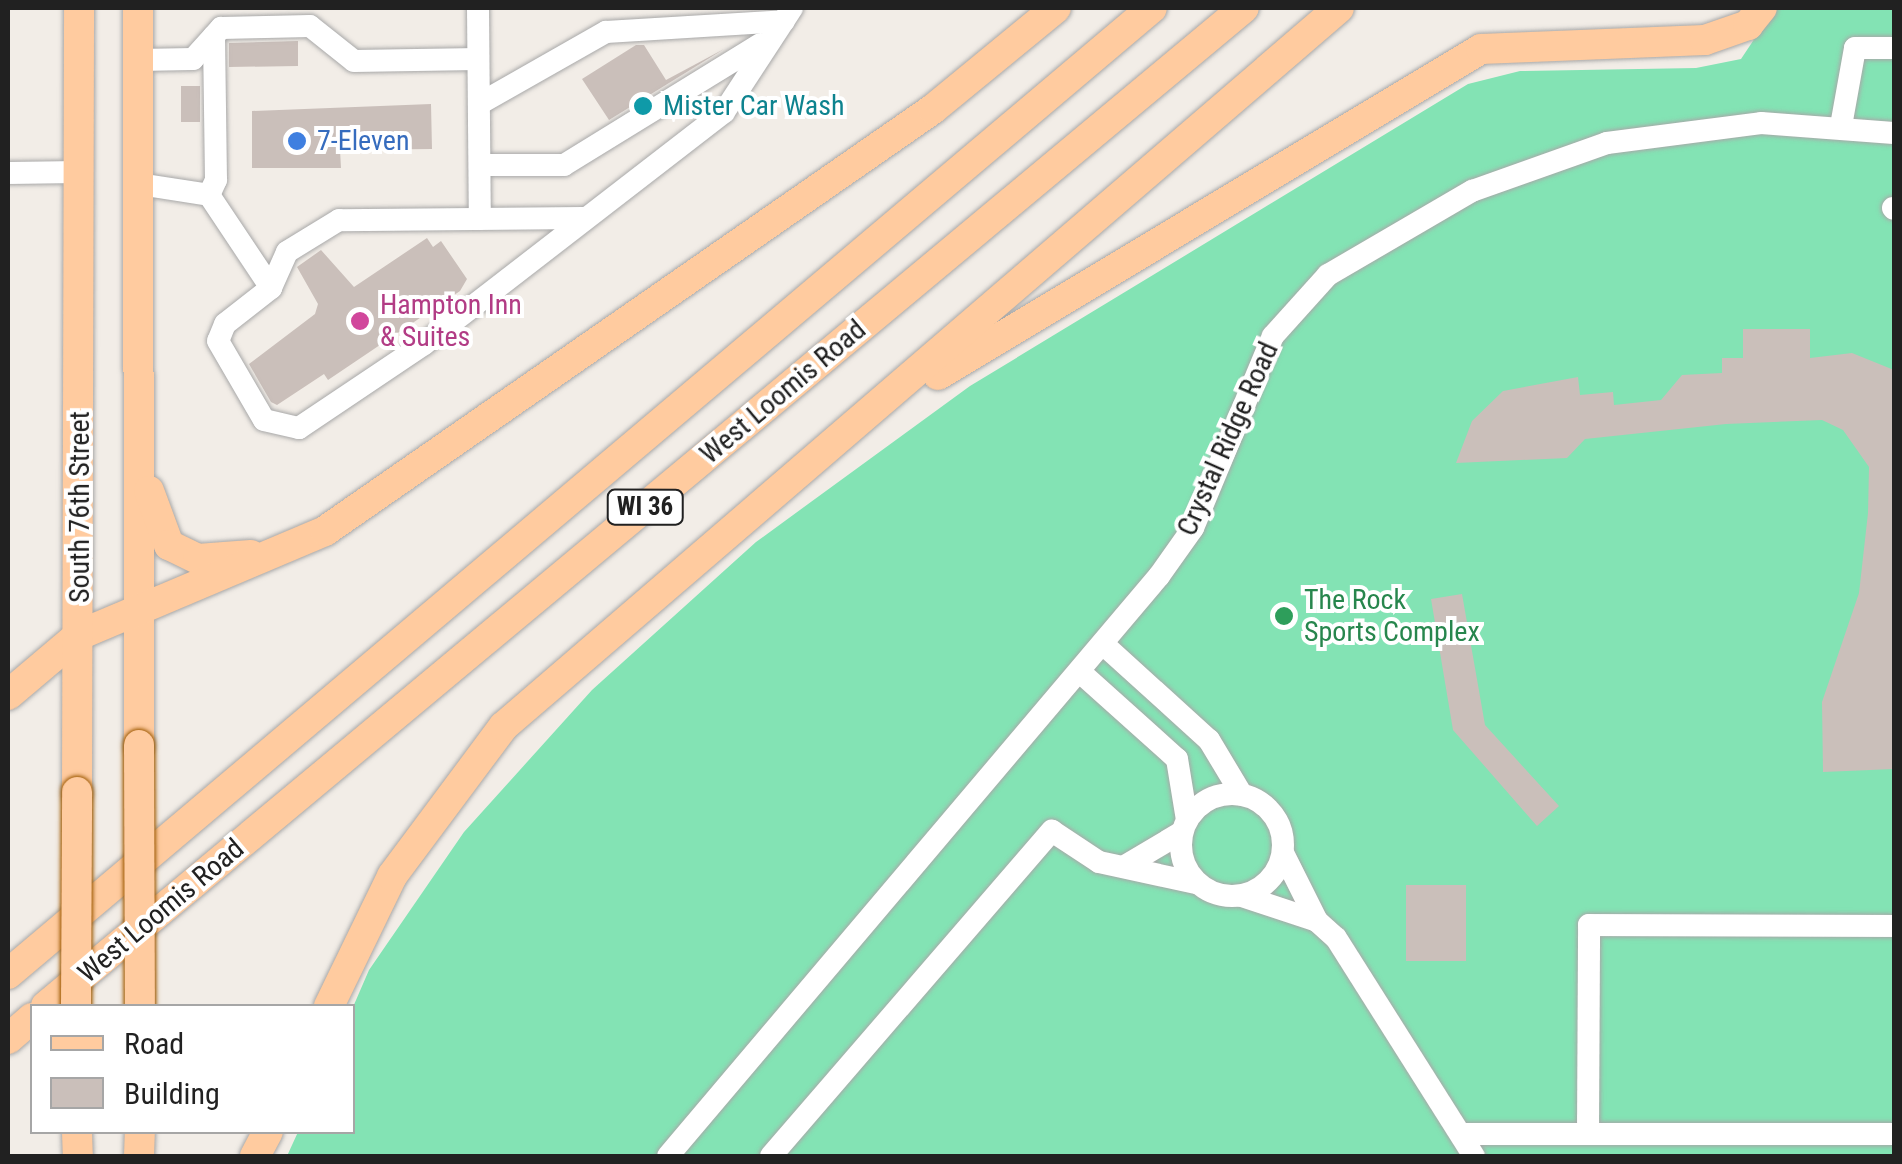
<!DOCTYPE html>
<style>
body{margin:0}
#map{position:relative;width:1902px;height:1164px;overflow:hidden;background:#f2ede7;font-family:"Roboto Condensed",sans-serif}
div>[style]{position:absolute}
.pitch>*{inset:0;background:#83e3b4}
.building>*{inset:0;background:#cabfba}
.roads{filter:drop-shadow(0 0 2px #a8a8a8) drop-shadow(0 0 2px #a8a8a8)}
.minor>*{height:22px;margin:-11px;padding:0 11px;transform-origin:11px;border-radius:11px;background:#fff}
.minor>.ring{margin:-11px;padding:0;box-sizing:content-box;background:none;border:22px solid #fff;border-radius:50%}
.major>*{height:30px;margin:-15px;padding:0 15px;transform-origin:15px;border-radius:15px;background:#ffcb9f}
.bridges{filter:drop-shadow(0 0 2px #9e5900) drop-shadow(0 0 2px #9e5900)}
.major-bridge>*{height:30px;margin:-15px;padding:0 15px;transform-origin:15px;border-radius:15px;background:#ffcb9f}
.dots>*{width:28px;height:28px;translate:-50% -50%;box-sizing:border-box;border:5px solid #fff;border-radius:50%}
span{translate:-50% -50%;white-space:nowrap;text-align:center;line-height:1.15;-webkit-text-stroke:8px #fff;paint-order:stroke}
.shield-label span{padding:2px 8px;background:#fff;border:2px solid;border-radius:8px;-webkit-text-stroke-width:0}
.shield-label{font-size:25px;color:#212121;font-weight:700}
.culture-label{font-size:28px;color:#0d838f}
.left{translate:0 -50%;text-align:left}
.shop-label{font-size:28px;color:#366cbe}
.hotel-label{font-size:28px;color:#b23c85}
.street-label{font-size:28px;color:#212121}
.leisure-label{font-size:28px;color:#27864d}
.frame{position:absolute;inset:0;border:10px solid #212121;pointer-events:none}
.legend{position:absolute;left:30px;top:1004px;width:325px;height:130px;box-sizing:border-box;background:#fff;border:2px solid #a6a6a6;margin:0;padding:12px 18px;list-style:none;font-size:30px;color:#212121}
.legend li{display:flex;align-items:center;gap:20px;height:50px}
.legend b{width:50px;border:2px solid #a6a6a6}
</style>
<div id="map">
<div class="pitch">
<i style="clip-path:polygon(1775px 8px,1894px 8px,1894px 1156px,287px 1156px,298px 1132px,352px 1132px,353px 1007px,369px 970px,464px 832px,592px 690px,756px 542px,970px 386px,1468px 84px,1520px 71px,1696px 68px,1741px 59px)"></i>
</div>
<div class="building">
<i style="clip-path:polygon(298px 41px,298px 66px,229px 67px,229px 43px)"></i>
<i style="clip-path:polygon(636px 45px,644px 45px,666px 80px,724px 49px,609px 120px,582px 79px)"></i>
<i style="clip-path:polygon(181px 86px,200px 86px,200px 122px,181px 122px)"></i>
<i style="clip-path:polygon(431px 104px,432px 149px,340px 150px,341px 168px,252px 168px,252px 111px)"></i>
<i style="clip-path:polygon(427px 238px,433px 247px,441px 241px,467px 279px,460px 291px,328px 380px,324px 374px,277px 405px,271px 402px,249px 364px,315px 314px,318px 304px,297px 267px,321px 250px,354px 287px)"></i>
<i style="clip-path:polygon(1743px 329px,1810px 329px,1810px 358px,1852px 353px,1894px 370px,1894px 769px,1823px 772px,1822px 702px,1859px 593px,1868px 513px,1869px 467px,1843px 430px,1822px 420px,1726px 424px,1585px 439px,1567px 458px,1456px 463px,1472px 421px,1503px 391px,1578px 377px,1580px 395px,1613px 392px,1614px 405px,1661px 400px,1682px 375px,1722px 373px,1722px 358px,1743px 358px)"></i>
<i style="clip-path:polygon(1462px 594px,1485px 725px,1559px 806px,1537px 826px,1453px 730px,1431px 599px)"></i>
<i style="clip-path:polygon(1406px 885px,1466px 885px,1466px 961px,1406px 961px)"></i>
</div>
<div class="roads">
<div class="minor">
<i style="left:478px;top:8px;width:211px;rotate:89.5deg"></i>
<i style="left:138px;top:60px;width:55px;rotate:-1deg"></i>
<i style="left:193px;top:59px;width:42px;rotate:-47.9deg"></i>
<i style="left:221px;top:28px;width:89px;rotate:-1.3deg"></i>
<i style="left:310px;top:26px;width:56px;rotate:38.5deg"></i>
<i style="left:354px;top:61px;width:124px;rotate:-0.9deg"></i>
<i style="left:479px;top:104px;width:146px;rotate:-29.6deg"></i>
<i style="left:606px;top:32px;width:178px;rotate:-3.5deg"></i>
<i style="left:1841px;top:126px;width:79px;rotate:-79.8deg"></i>
<i style="left:1855px;top:48px;width:39px"></i>
<i style="left:480px;top:165px;width:84px"></i>
<i style="left:564px;top:165px;width:231px;rotate:-31.6deg"></i>
<i style="left:8px;top:173px;width:71px;rotate:-0.8deg"></i>
<i style="left:139px;top:184px;width:71px;rotate:8.9deg"></i>
<i style="left:209px;top:195px;width:112px;rotate:56.3deg"></i>
<i style="left:209px;top:195px;width:17px;rotate:-65deg"></i>
<i style="left:216px;top:180px;width:144px;rotate:-90.8deg"></i>
<i style="left:1893px;top:208px;width:1px;rotate:45deg"></i>
<i style="left:583px;top:218px;width:244px;rotate:179.5deg"></i>
<i style="left:339px;top:220px;width:61px;rotate:148.4deg"></i>
<i style="left:287px;top:252px;width:39px;rotate:114deg"></i>
<i style="left:271px;top:288px;width:58px;rotate:142deg"></i>
<i style="left:225px;top:324px;width:18px;rotate:112deg"></i>
<i style="left:218px;top:341px;width:91px;rotate:59.8deg"></i>
<i style="left:264px;top:420px;width:36px;rotate:13deg"></i>
<i style="left:299px;top:428px;width:151px;rotate:-33.9deg"></i>
<i style="left:424px;top:344px;width:379px;rotate:-37.7deg"></i>
<i style="left:724px;top:112px;width:124px;rotate:-56.8deg"></i>
<i style="left:1103px;top:644px;width:143px;rotate:42.2deg"></i>
<i style="left:1209px;top:740px;width:64px;rotate:59deg"></i>
<i style="left:1080px;top:672px;width:130px;rotate:41.9deg"></i>
<i style="left:1177px;top:759px;width:62px;rotate:80.7deg"></i>
<i class="ring" style="left:1181px;top:794px;width:80px;height:80px"></i>
<i style="left:1283px;top:853px;width:76px;rotate:63.4deg"></i>
<i style="left:1125px;top:866px;width:66px;rotate:-30.8deg"></i>
<i style="left:1242px;top:896px;width:79px;rotate:18.4deg"></i>
<i style="left:1317px;top:921px;width:25px;rotate:42deg"></i>
<i style="left:1336px;top:938px;width:258px;rotate:57.7deg"></i>
<i style="left:1461px;top:1134px;width:433px"></i>
<i style="left:1588px;top:1134px;width:209px;rotate:-89.7deg"></i>
<i style="left:1589px;top:925px;width:305px;rotate:0.2deg"></i>
<i style="left:668px;top:1156px;width:760px;rotate:-49.75deg"></i>
<i style="left:1159px;top:576px;width:59px;rotate:-54.7deg"></i>
<i style="left:1193px;top:528px;width:208px;rotate:-67.4deg"></i>
<i style="left:1273px;top:336px;width:82px;rotate:-48deg"></i>
<i style="left:1328px;top:275px;width:167px;rotate:-30.3deg"></i>
<i style="left:1472px;top:191px;width:143px;rotate:-19.6deg"></i>
<i style="left:1607px;top:143px;width:155px;rotate:-7.4deg"></i>
<i style="left:1761px;top:123px;width:133px;rotate:4.3deg"></i>
<i style="left:771px;top:1156px;width:430px;rotate:-49.2deg"></i>
<i style="left:1052px;top:831px;width:56px;rotate:33.4deg"></i>
<i style="left:1099px;top:862px;width:99px;rotate:12.2deg"></i>
</div>
<div class="major">
<i style="left:138px;top:8px;width:737px;rotate:89.92deg"></i>
<i style="left:938px;top:375px;width:633px;rotate:-30.98deg"></i>
<i style="left:1481px;top:49px;width:224px;rotate:-2.3deg"></i>
<i style="left:1705px;top:40px;width:46px;rotate:-19.2deg"></i>
<i style="left:1748px;top:25px;width:22px;rotate:-51deg"></i>
<i style="left:149px;top:491px;width:58px;rotate:69.7deg"></i>
<i style="left:169px;top:545px;width:32px;rotate:26deg"></i>
<i style="left:198px;top:559px;width:53px;rotate:-4.3deg"></i>
<i style="left:8px;top:695px;width:93px;rotate:-40.2deg"></i>
<i style="left:79px;top:635px;width:267px;rotate:-22.9deg"></i>
<i style="left:325px;top:531px;width:740px;rotate:-34.76deg"></i>
<i style="left:933px;top:109px;width:159px;rotate:-39.4deg"></i>
<i style="left:77px;top:792px;width:784px;rotate:-89.85deg"></i>
<i style="left:8px;top:974px;width:1497px;rotate:-40.18deg"></i>
<i style="left:46px;top:1006px;width:1559px;rotate:-39.8deg"></i>
<i style="left:329px;top:1006px;width:144px;rotate:-64.1deg"></i>
<i style="left:392px;top:876px;width:187px;rotate:-53.3deg"></i>
<i style="left:504px;top:726px;width:1101px;rotate:-40.69deg"></i>
<i style="left:8px;top:1039px;width:32px;rotate:-41deg"></i>
<i style="left:77px;top:1132px;width:24px;rotate:88deg"></i>
<i style="left:139px;top:1156px;width:24px;rotate:-88deg"></i>
<i style="left:255px;top:1156px;width:27px;rotate:-62deg"></i>
</div>
</div>
<div class="bridges">
<div class="major-bridge">
<i style="left:139px;top:745px;width:261px;rotate:89.8deg"></i>
<i style="left:76px;top:1006px;width:214px;rotate:-89.7deg"></i>
</div>
</div>
<div class="dots">
<i style="left:643px;top:106px;background:#0f9aa8"></i>
<i style="left:297px;top:141px;background:#3f7fe0"></i>
<i style="left:360px;top:321px;background:#d1479c"></i>
<i style="left:1284px;top:616px;background:#2e9e5b"></i>
</div>
<div class="shield-label">
<span style="left:645px;top:507px">WI 36</span>
</div>
<div class="culture-label">
<span class="left" style="left:663px;top:106px">Mister Car Wash</span>
</div>
<div class="shop-label">
<span class="left" style="left:317px;top:141px">7-Eleven</span>
</div>
<div class="hotel-label">
<span class="left" style="left:380px;top:321px">Hampton Inn<br>&amp; Suites</span>
</div>
<div class="street-label">
<span style="left:783px;top:392px;rotate:-40deg">West Loomis Road</span>
<span style="left:1228px;top:439px;rotate:-66deg">Crystal Ridge Road</span>
<span style="left:80px;top:507px;rotate:-90deg">South 76th Street</span>
<span style="left:161px;top:911px;rotate:-40deg">West Loomis Road</span>
</div>
<div class="leisure-label">
<span class="left" style="left:1304px;top:616px">The Rock<br>Sports Complex</span>
</div>
<div class="frame"></div>
<ul class="legend">
<li><b style="height:12px;background:#ffcb9f"></b>Road</li>
<li><b style="height:28px;background:#cabfba"></b>Building</li>
</ul>
</div>
